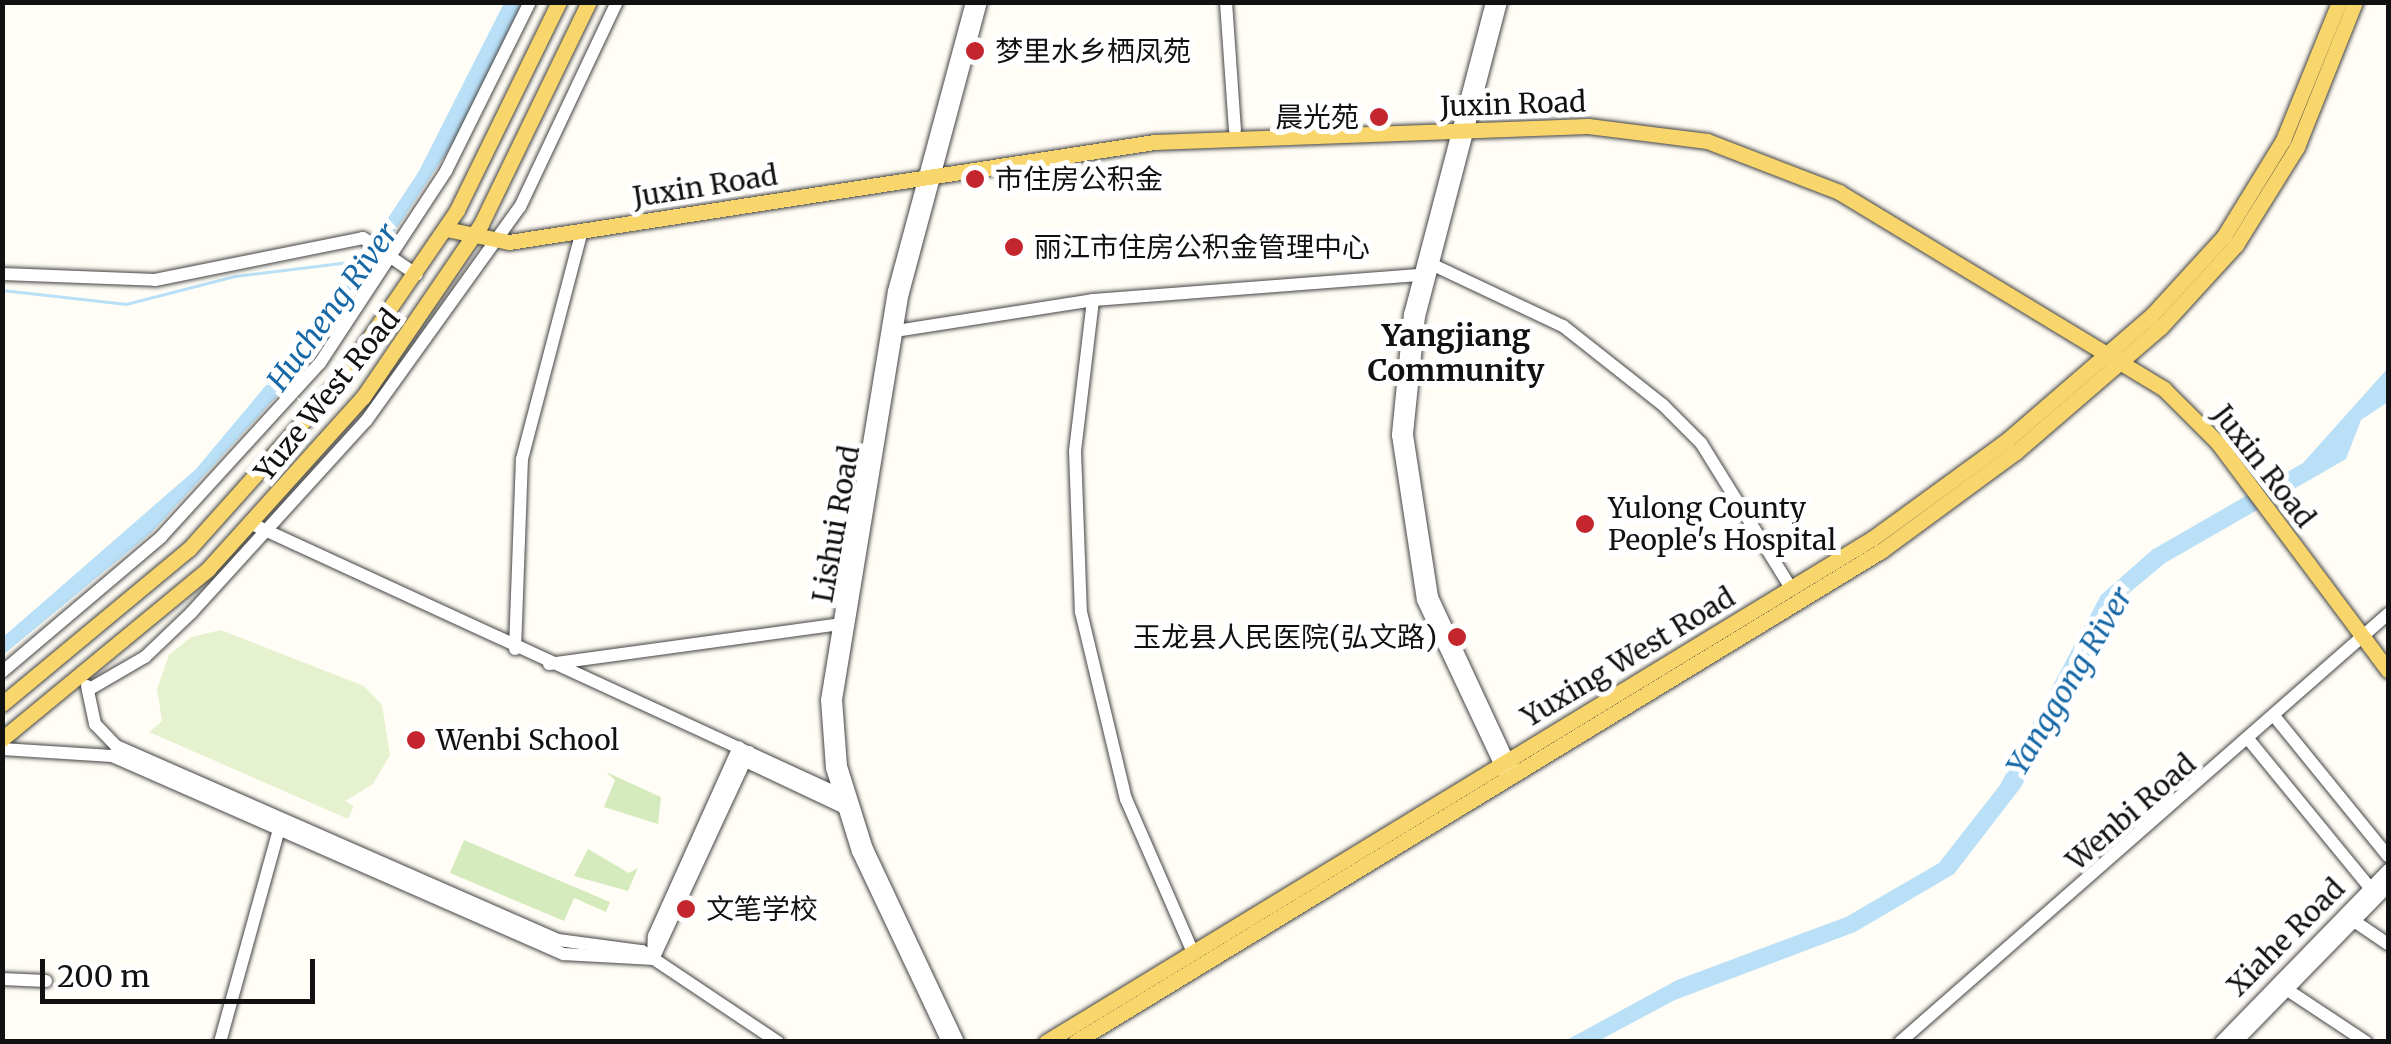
<!DOCTYPE html>
<meta charset="utf-8">
<style>
body{margin:0}
#map{position:relative;width:2391px;height:1044px;overflow:hidden;background:#fffdf5;font-family:Merriweather,"Noto Sans SC",serif}
div>[style]{position:absolute}
.green>*{inset:0;background:#d5ebbd}
.pitch>*{inset:0;background:#e6f2cf}
.water>*{inset:0;background:#b9e0f7}
.stream>*{height:2.5px;margin:-1.25px;padding:0 1.25px;transform-origin:1.25px;border-radius:1.25px;background:#b9e0f7}
.roads{filter:drop-shadow(0 0 2px #444) drop-shadow(0 0 2px #444)}
.minor>*{height:12px;margin:-6px;padding:0 6px;transform-origin:6px;border-radius:6px;background:#fff}
.major>*{height:15px;margin:-7.5px;padding:0 7.5px;transform-origin:7.5px;border-radius:7.5px;background:#f9d66b}
.dots>*{width:28px;height:28px;translate:-50% -50%;box-sizing:border-box;border:5px solid #fff;border-radius:50%}
span{translate:-50% -50%;white-space:nowrap;text-align:center;line-height:1.15;-webkit-text-stroke:10px #fff;paint-order:stroke}
.poi-label{font-size:28px;color:#111}
.left{translate:0 -50%;text-align:left}
.right{translate:-100% -50%;text-align:right}
.street-label{font-size:28px;color:#111}
.water-label{font-size:30px;color:#1768a6;font-style:italic}
.neighbourhood-label{font-size:30px;color:#111;font-weight:700}
.frame{position:absolute;inset:0;border:5px solid #111;pointer-events:none}
.scale{position:absolute;left:40px;top:959px;width:275px;height:45px;box-sizing:border-box;border:5px solid #111;border-top:0;padding-left:12px;font-size:30px;line-height:35px;white-space:nowrap;color:#111;-webkit-text-stroke:8px #fff;paint-order:stroke}
</style>
<div id="map">
<div class="green">
<i style="clip-path:polygon(606px 772px,661px 797px,658px 824px,604px 807px,615px 780px)"></i>
<i style="clip-path:polygon(464px 840px,610px 902px,606px 912px,574px 898px,564px 921px,450px 873px)"></i>
<i style="clip-path:polygon(588px 849px,629px 873px,638px 868px,628px 891px,574px 876px)"></i>
</div>
<div class="pitch">
<i style="clip-path:polygon(221px 630px,364px 686px,382px 705px,390px 755px,373px 784px,345px 801px,354px 806px,348px 819px,149px 732px,162px 721px,157px 689px,169px 655px,191px 637px)"></i>
</div>
<div class="water">
<i style="clip-path:polygon(504px 3px,522px 3px,455px 140px,309px 361px,152px 532px,3px 655px,2px 638px,196px 469px,323px 317px,419px 171px)"></i>
<i style="clip-path:polygon(2388px 368px,2388px 402px,2361px 420px,2346px 459px,2165px 563px,2117px 603px,2021px 787px,1954px 874px,1855px 932px,1675px 1000px,1598px 1041px,1563px 1042px,1677px 980px,1846px 917px,1939px 863px,2000px 785px,2101px 595px,2152px 550px,2303px 463px)"></i>
</div>
<div class="stream">
<i style="left:2px;top:290px;width:125px;rotate:6.4deg"></i>
<i style="left:126px;top:304px;width:113px;rotate:-14.4deg"></i>
<i style="left:235px;top:276px;width:131px;rotate:-7deg"></i>
</div>
<div class="roads">
<div class="minor">
<i style="left:1226px;top:2px;width:128px;rotate:86deg"></i>
<i style="left:1492px;top:2px;width:323px;rotate:104.7deg"></i>
<i style="left:1410px;top:314px;width:122px;rotate:95.7deg"></i>
<i style="left:1398px;top:435px;width:167px;rotate:81.4deg"></i>
<i style="left:1423px;top:600px;width:190px;rotate:64.8deg"></i>
<i style="left:1501px;top:2px;width:325px;rotate:104.6deg"></i>
<i style="left:1419px;top:316px;width:120px;rotate:95.8deg"></i>
<i style="left:1407px;top:435px;width:164px;rotate:81.2deg"></i>
<i style="left:1432px;top:597px;width:187px;rotate:65.1deg"></i>
<i style="left:1431px;top:264px;width:146px;rotate:25.2deg"></i>
<i style="left:1563px;top:326px;width:127px;rotate:38.3deg"></i>
<i style="left:1663px;top:405px;width:54px;rotate:45deg"></i>
<i style="left:1701px;top:443px;width:171px;rotate:58.2deg"></i>
<i style="left:2px;top:274px;width:153px;rotate:2.2deg"></i>
<i style="left:155px;top:280px;width:212px;rotate:-11.4deg"></i>
<i style="left:363px;top:238px;width:65px;rotate:34.4deg"></i>
<i style="left:1093px;top:300px;width:152px;rotate:96.8deg"></i>
<i style="left:1075px;top:451px;width:161px;rotate:87.9deg"></i>
<i style="left:1081px;top:612px;width:192px;rotate:76.5deg"></i>
<i style="left:1126px;top:799px;width:167px;rotate:66.4deg"></i>
<i style="left:896px;top:331px;width:199px;rotate:-8.9deg"></i>
<i style="left:1093px;top:300px;width:327px;rotate:-4.4deg"></i>
<i style="left:252px;top:524px;width:651px;rotate:24.71deg"></i>
<i style="left:515px;top:649px;width:190px;rotate:-87.9deg"></i>
<i style="left:522px;top:459px;width:236px;rotate:-75.3deg"></i>
<i style="left:549px;top:664px;width:288px;rotate:-7.8deg"></i>
<i style="left:2px;top:672px;width:209px;rotate:-40.3deg"></i>
<i style="left:161px;top:537px;width:236px;rotate:-47.6deg"></i>
<i style="left:320px;top:363px;width:230px;rotate:-56.7deg"></i>
<i style="left:446px;top:171px;width:189px;rotate:-63.6deg"></i>
<i style="left:87px;top:686px;width:39px;rotate:78deg"></i>
<i style="left:95px;top:724px;width:30px;rotate:46deg"></i>
<i style="left:116px;top:746px;width:483px;rotate:23.7deg"></i>
<i style="left:558px;top:940px;width:85px;rotate:7.5deg"></i>
<i style="left:642px;top:951px;width:164px;rotate:33.8deg"></i>
<i style="left:88px;top:690px;width:66px;rotate:-30.1deg"></i>
<i style="left:145px;top:657px;width:64px;rotate:-43.7deg"></i>
<i style="left:191px;top:613px;width:260px;rotate:-47.7deg"></i>
<i style="left:366px;top:421px;width:264px;rotate:-54.3deg"></i>
<i style="left:520px;top:207px;width:227px;rotate:-64.7deg"></i>
<i style="left:2275px;top:717px;width:179px;rotate:50.9deg"></i>
<i style="left:2249px;top:740px;width:191px;rotate:50.7deg"></i>
<i style="left:2px;top:749px;width:110px;rotate:3.6deg"></i>
<i style="left:112px;top:756px;width:493px;rotate:23.7deg"></i>
<i style="left:564px;top:954px;width:89px;rotate:3.2deg"></i>
<i style="left:737px;top:757px;width:119px;rotate:25.3deg"></i>
<i style="left:2354px;top:921px;width:41px;rotate:34.1deg"></i>
<i style="left:654px;top:957px;width:226px;rotate:-65.1deg"></i>
<i style="left:653px;top:959px;width:23px;rotate:-88deg"></i>
<i style="left:654px;top:936px;width:207px;rotate:-65.8deg"></i>
<i style="left:2px;top:979px;width:44px;rotate:2.6deg"></i>
<i style="left:2286px;top:989px;width:96px;rotate:33.5deg"></i>
<i style="left:220px;top:1042px;width:221px;rotate:-74.5deg"></i>
<i style="left:948px;top:1042px;width:210px;rotate:-115.3deg"></i>
<i style="left:858px;top:852px;width:88px;rotate:-107.2deg"></i>
<i style="left:832px;top:768px;width:68px;rotate:-94.2deg"></i>
<i style="left:827px;top:700px;width:414px;rotate:-80.7deg"></i>
<i style="left:894px;top:291px;width:299px;rotate:-74.9deg"></i>
<i style="left:958px;top:1042px;width:213px;rotate:-115.2deg"></i>
<i style="left:867px;top:849px;width:87px;rotate:-107.4deg"></i>
<i style="left:841px;top:766px;width:66px;rotate:-94.3deg"></i>
<i style="left:836px;top:700px;width:412px;rotate:-80.7deg"></i>
<i style="left:903px;top:293px;width:301px;rotate:-75deg"></i>
<i style="left:1900px;top:1042px;width:649px;rotate:-41.25deg"></i>
<i style="left:2221px;top:1042px;width:240px;rotate:-45.8deg"></i>
<i style="left:2236px;top:1042px;width:218px;rotate:-45.7deg"></i>
</div>
<div class="major">
<i style="left:446px;top:229px;width:64px;rotate:11.7deg"></i>
<i style="left:509px;top:242px;width:653px;rotate:-8.81deg"></i>
<i style="left:1154px;top:142px;width:434px;rotate:-2.1deg"></i>
<i style="left:1588px;top:126px;width:120px;rotate:7.2deg"></i>
<i style="left:1707px;top:141px;width:142px;rotate:21.1deg"></i>
<i style="left:1839px;top:192px;width:380px;rotate:31.2deg"></i>
<i style="left:2164px;top:389px;width:76px;rotate:45deg"></i>
<i style="left:2218px;top:443px;width:284px;rotate:53.2deg"></i>
<i style="left:2px;top:704px;width:243px;rotate:-39.7deg"></i>
<i style="left:189px;top:549px;width:228px;rotate:-48.2deg"></i>
<i style="left:341px;top:379px;width:205px;rotate:-55.5deg"></i>
<i style="left:457px;top:210px;width:232px;rotate:-63.9deg"></i>
<i style="left:2px;top:739px;width:267px;rotate:-39.5deg"></i>
<i style="left:208px;top:569px;width:232px;rotate:-48deg"></i>
<i style="left:363px;top:397px;width:209px;rotate:-55.7deg"></i>
<i style="left:481px;top:224px;width:247px;rotate:-64.1deg"></i>
<i style="left:1046px;top:1042px;width:968px;rotate:-31.36deg"></i>
<i style="left:1873px;top:538px;width:165px;rotate:-36.1deg"></i>
<i style="left:2006px;top:441px;width:191px;rotate:-40.8deg"></i>
<i style="left:2151px;top:316px;width:108px;rotate:-47.6deg"></i>
<i style="left:2224px;top:236px;width:113px;rotate:-58.4deg"></i>
<i style="left:2283px;top:140px;width:149px;rotate:-67.9deg"></i>
<i style="left:1075px;top:1042px;width:944px;rotate:-31.35deg"></i>
<i style="left:1881px;top:551px;width:167px;rotate:-36.3deg"></i>
<i style="left:2016px;top:452px;width:191px;rotate:-40.8deg"></i>
<i style="left:2161px;top:327px;width:111px;rotate:-47.6deg"></i>
<i style="left:2236px;top:245px;width:115px;rotate:-58.1deg"></i>
<i style="left:2297px;top:147px;width:156px;rotate:-68.2deg"></i>
</div>
</div>
<div class="dots">
<i style="left:975px;top:51px;background:#c4262e"></i>
<i style="left:1379px;top:117px;background:#c4262e"></i>
<i style="left:975px;top:179px;background:#c4262e"></i>
<i style="left:1014px;top:247px;background:#c4262e"></i>
<i style="left:1585px;top:524px;background:#c4262e"></i>
<i style="left:1457px;top:637px;background:#c4262e"></i>
<i style="left:416px;top:740px;background:#c4262e"></i>
<i style="left:686px;top:909px;background:#c4262e"></i>
</div>
<div class="poi-label">
<span class="left" style="left:995px;top:51px">梦里水乡栖凤苑</span>
<span class="right" style="left:1359px;top:117px">晨光苑</span>
<span class="left" style="left:995px;top:179px">市住房公积金</span>
<span class="left" style="left:1034px;top:247px">丽江市住房公积金管理中心</span>
<span class="left" style="left:1608px;top:524px">Yulong County<br>People's Hospital</span>
<span class="right" style="left:1437px;top:637px">玉龙县人民医院(弘文路)</span>
<span class="left" style="left:436px;top:740px">Wenbi School</span>
<span class="left" style="left:706px;top:909px">文笔学校</span>
</div>
<div class="street-label">
<span style="left:1513px;top:104px;rotate:-2deg">Juxin Road</span>
<span style="left:705px;top:186px;rotate:-9deg">Juxin Road</span>
<span style="left:327px;top:395px;rotate:-51deg">Yuze West Road</span>
<span style="left:2264px;top:466px;rotate:52deg">Juxin Road</span>
<span style="left:836px;top:524px;rotate:-80deg">Lishui Road</span>
<span style="left:1628px;top:657px;rotate:-31deg">Yuxing West Road</span>
<span style="left:2131px;top:812px;rotate:-41deg">Wenbi Road</span>
<span style="left:2286px;top:937px;rotate:-45deg">Xiahe Road</span>
</div>
<div class="water-label">
<span style="left:332px;top:307px;rotate:-54deg">Hucheng River</span>
<span style="left:2069px;top:681px;rotate:-59deg">Yanggong River</span>
</div>
<div class="neighbourhood-label">
<span style="left:1456px;top:352px">Yangjiang<br>Community</span>
</div>
<div class="frame"></div>
<div class="scale">200 m</div>
</div>
